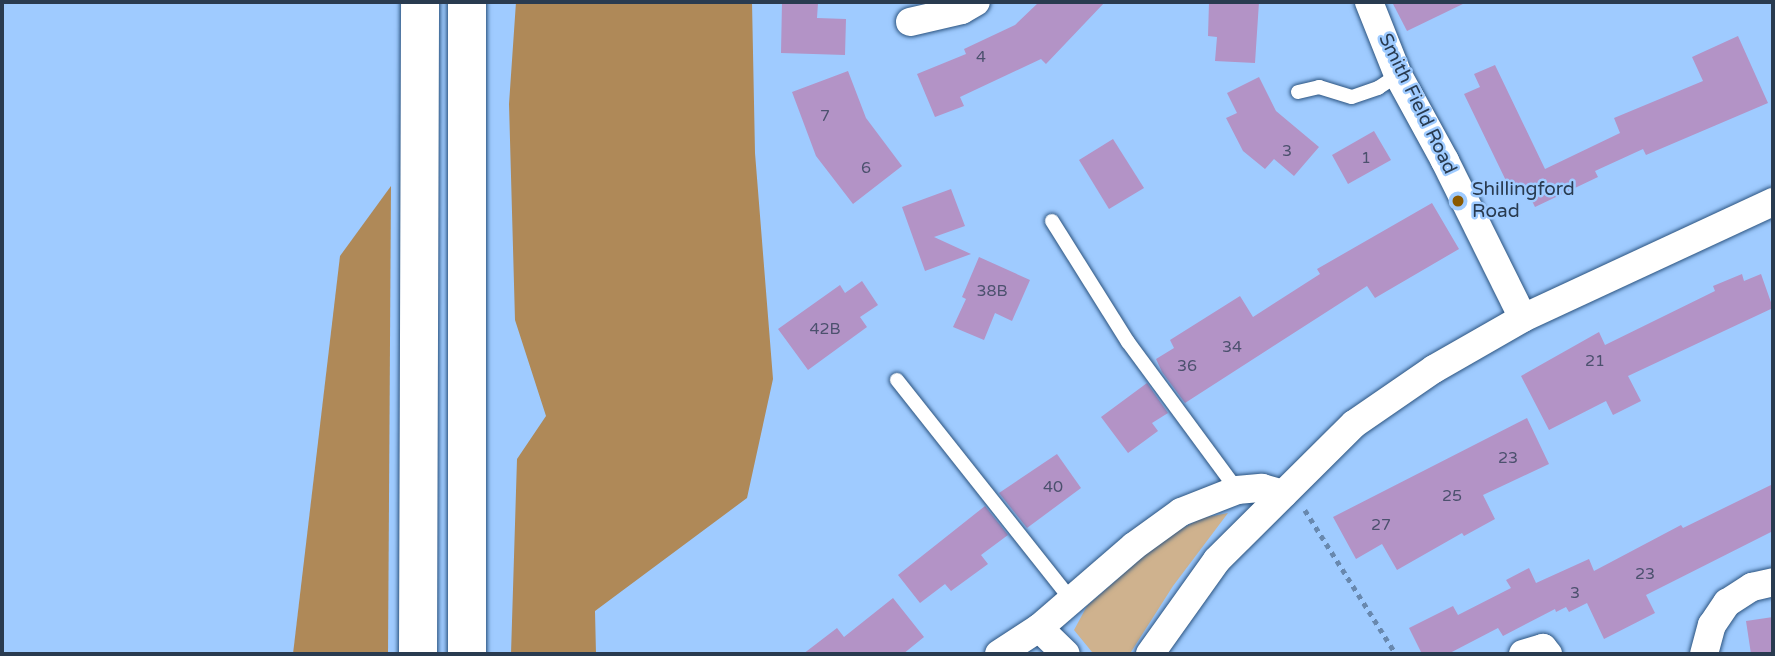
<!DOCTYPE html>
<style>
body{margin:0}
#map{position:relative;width:1775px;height:656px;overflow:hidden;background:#9fcbff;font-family:"Varela Round",sans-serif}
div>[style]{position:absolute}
.green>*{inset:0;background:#cfb28e}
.forest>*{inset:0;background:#af8958}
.building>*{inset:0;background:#b393c6}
.path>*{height:4.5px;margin-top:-2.25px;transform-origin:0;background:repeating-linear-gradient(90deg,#6888ae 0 5px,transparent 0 10px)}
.roads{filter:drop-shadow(0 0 2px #2b537f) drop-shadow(0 0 2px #2b537f)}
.service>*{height:14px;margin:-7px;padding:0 7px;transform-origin:7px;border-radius:7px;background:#fff}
.minor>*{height:28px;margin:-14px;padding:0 14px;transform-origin:14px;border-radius:14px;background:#fff}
.trunk>*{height:38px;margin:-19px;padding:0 19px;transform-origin:19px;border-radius:19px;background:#fff}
.dots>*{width:19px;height:19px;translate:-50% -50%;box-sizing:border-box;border:4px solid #9fcbff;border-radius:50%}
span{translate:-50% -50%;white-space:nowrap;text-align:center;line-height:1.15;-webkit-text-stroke:5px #9fcbff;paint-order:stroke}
.number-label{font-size:16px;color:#4c516e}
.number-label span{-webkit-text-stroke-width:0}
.street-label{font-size:19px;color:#293b50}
.poi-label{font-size:19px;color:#293b50}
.left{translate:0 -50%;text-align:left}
.frame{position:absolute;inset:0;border:4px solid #293b50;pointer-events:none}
</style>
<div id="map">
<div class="green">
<i style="clip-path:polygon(1228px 513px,1173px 586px,1131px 652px,1092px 652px,1074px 630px,1087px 606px,1164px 538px,1202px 518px)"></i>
</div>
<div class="forest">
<i style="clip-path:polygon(516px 2px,752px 2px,755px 153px,773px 379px,747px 498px,595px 611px,596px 654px,511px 654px,517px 459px,546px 416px,515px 320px,509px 104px)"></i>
<i style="clip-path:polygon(391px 186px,388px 654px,293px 654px,340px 256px)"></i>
</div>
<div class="building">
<i style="clip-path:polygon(782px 2px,818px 3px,817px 18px,846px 19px,845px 55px,781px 53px)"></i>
<i style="clip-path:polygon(1039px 2px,1105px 2px,1046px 64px,1041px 59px,960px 97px,964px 106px,935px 117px,917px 74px,966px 54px,964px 49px,1015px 25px)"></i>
<i style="clip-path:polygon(1209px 2px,1259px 2px,1255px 63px,1215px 61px,1217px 37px,1208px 36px)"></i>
<i style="clip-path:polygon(1392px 2px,1467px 2px,1407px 31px)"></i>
<i style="clip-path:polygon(1738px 36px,1768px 103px,1646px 155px,1643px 149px,1595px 171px,1598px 177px,1535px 207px,1523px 183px,1510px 189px,1464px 94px,1480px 87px,1474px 74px,1495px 65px,1545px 169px,1620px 133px,1614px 118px,1703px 81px,1692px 57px)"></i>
<i style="clip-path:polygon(848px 71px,866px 118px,902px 166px,853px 204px,816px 156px,792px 92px)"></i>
<i style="clip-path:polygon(1259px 77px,1276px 111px,1319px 147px,1294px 176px,1274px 159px,1265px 169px,1243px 151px,1226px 118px,1237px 113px,1227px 93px)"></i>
<i style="clip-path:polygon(1374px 131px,1391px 160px,1348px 184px,1332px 155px)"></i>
<i style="clip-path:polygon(1113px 139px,1144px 188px,1109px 209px,1079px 160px)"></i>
<i style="clip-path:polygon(951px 189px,965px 226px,934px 237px,971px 254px,925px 271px,902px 207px)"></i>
<i style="clip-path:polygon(1432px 203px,1459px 249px,1375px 298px,1367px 286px,1185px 403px,1162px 372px,1156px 359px,1174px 348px,1170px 340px,1240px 296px,1253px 317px,1320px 274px,1317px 269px)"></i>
<i style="clip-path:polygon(979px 257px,1030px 280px,1012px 321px,995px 313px,984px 340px,953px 327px,966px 299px,962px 297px)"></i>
<i style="clip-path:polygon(1742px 274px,1744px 281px,1761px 274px,1773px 308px,1628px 376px,1641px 401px,1613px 415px,1606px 401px,1549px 430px,1521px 376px,1599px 332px,1605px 345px,1715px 291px,1713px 286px)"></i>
<i style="clip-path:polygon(862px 281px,878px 305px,860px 317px,867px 327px,808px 370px,778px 329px,840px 285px,845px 293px)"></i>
<i style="clip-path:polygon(1147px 383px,1168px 413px,1152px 423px,1158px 431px,1128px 453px,1101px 417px)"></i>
<i style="clip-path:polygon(1527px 418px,1549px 464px,1483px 495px,1495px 519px,1464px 536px,1462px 533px,1397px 570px,1382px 544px,1356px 559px,1333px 517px)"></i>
<i style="clip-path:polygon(1057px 454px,1081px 488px,1027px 528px,999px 493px)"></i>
<i style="clip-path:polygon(1773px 484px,1773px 531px,1646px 595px,1655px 613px,1604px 639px,1587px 603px,1569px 612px,1566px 607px,1556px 612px,1555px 609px,1503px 636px,1498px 628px,1448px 654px,1422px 654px,1409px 628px,1453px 606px,1458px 615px,1511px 588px,1506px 580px,1529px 568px,1536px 583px,1589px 559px,1594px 571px,1681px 525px,1683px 528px)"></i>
<i style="clip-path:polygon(985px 506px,1008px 535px,981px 555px,988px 564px,951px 591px,945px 584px,920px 603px,898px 575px)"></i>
<i style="clip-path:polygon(893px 598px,924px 637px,903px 654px,803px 654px,837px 628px,844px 637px)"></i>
<i style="clip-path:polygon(1773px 617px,1773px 654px,1751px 654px,1746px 621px)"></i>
</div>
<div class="path">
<i style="left:1305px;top:510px;width:170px;rotate:57.7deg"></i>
</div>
<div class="roads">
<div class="service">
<i style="left:1298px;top:92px;width:22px;rotate:-13deg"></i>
<i style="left:1319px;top:87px;width:34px;rotate:17deg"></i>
<i style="left:1352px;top:97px;width:28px;rotate:-19deg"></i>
<i style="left:1378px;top:88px;width:24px;rotate:-33deg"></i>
<i style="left:1052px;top:221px;width:143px;rotate:57.9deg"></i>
<i style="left:1128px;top:342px;width:184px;rotate:53.6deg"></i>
<i style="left:897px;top:380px;width:278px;rotate:51.6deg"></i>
</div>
<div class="minor">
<i style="left:1369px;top:2px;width:79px;rotate:68.3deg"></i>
<i style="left:1398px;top:75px;width:98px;rotate:61.3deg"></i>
<i style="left:1445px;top:161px;width:175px;rotate:63.6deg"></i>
<i style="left:910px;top:22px;width:53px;rotate:-13deg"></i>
<i style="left:962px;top:10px;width:16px;rotate:-30deg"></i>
<i style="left:1039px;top:628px;width:37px;rotate:44deg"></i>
<i style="left:999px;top:654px;width:48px;rotate:-33deg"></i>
<i style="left:1039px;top:628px;width:125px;rotate:-40.8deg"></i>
<i style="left:1134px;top:546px;width:58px;rotate:-35.9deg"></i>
<i style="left:1181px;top:512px;width:60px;rotate:-21.4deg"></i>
<i style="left:1237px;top:490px;width:25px;rotate:-5deg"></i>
<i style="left:1262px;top:488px;width:22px;rotate:16deg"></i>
<i style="left:1150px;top:654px;width:115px;rotate:-54.5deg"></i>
<i style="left:1217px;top:560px;width:193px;rotate:-44.8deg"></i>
<i style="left:1354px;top:424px;width:97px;rotate:-34.5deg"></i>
<i style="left:1434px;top:369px;width:103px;rotate:-29.8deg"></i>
<i style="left:1523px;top:318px;width:276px;rotate:-24.9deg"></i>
<i style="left:1523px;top:654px;width:21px;rotate:-17deg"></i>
<i style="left:1543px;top:648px;width:8px;rotate:50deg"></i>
<i style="left:1704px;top:654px;width:30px;rotate:-75deg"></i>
<i style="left:1712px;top:625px;width:27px;rotate:-56deg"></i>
<i style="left:1727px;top:603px;width:30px;rotate:-33deg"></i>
<i style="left:1752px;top:587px;width:22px;rotate:-13deg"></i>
</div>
<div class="trunk">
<i style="left:418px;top:654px;width:652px;rotate:-89.82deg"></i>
<i style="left:467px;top:654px;width:652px;rotate:-90deg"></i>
</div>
</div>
<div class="dots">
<i style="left:1458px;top:201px;background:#8a5900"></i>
</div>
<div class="number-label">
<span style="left:981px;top:57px">4</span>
<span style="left:825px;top:116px">7</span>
<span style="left:1287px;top:151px">3</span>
<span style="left:1366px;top:158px">1</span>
<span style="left:866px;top:168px">6</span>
<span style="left:992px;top:291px">38B</span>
<span style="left:825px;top:329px">42B</span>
<span style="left:1232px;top:347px">34</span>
<span style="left:1595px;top:361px">21</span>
<span style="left:1187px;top:366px">36</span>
<span style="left:1508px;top:458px">23</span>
<span style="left:1053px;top:487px">40</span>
<span style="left:1452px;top:496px">25</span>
<span style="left:1381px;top:525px">27</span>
<span style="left:1645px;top:574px">23</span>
<span style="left:1575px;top:593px">3</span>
</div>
<div class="street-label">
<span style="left:1417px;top:104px;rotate:64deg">Smith Field Road</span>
</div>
<div class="poi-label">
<span class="left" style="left:1472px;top:201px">Shillingford<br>Road</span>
</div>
<div class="frame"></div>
</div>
